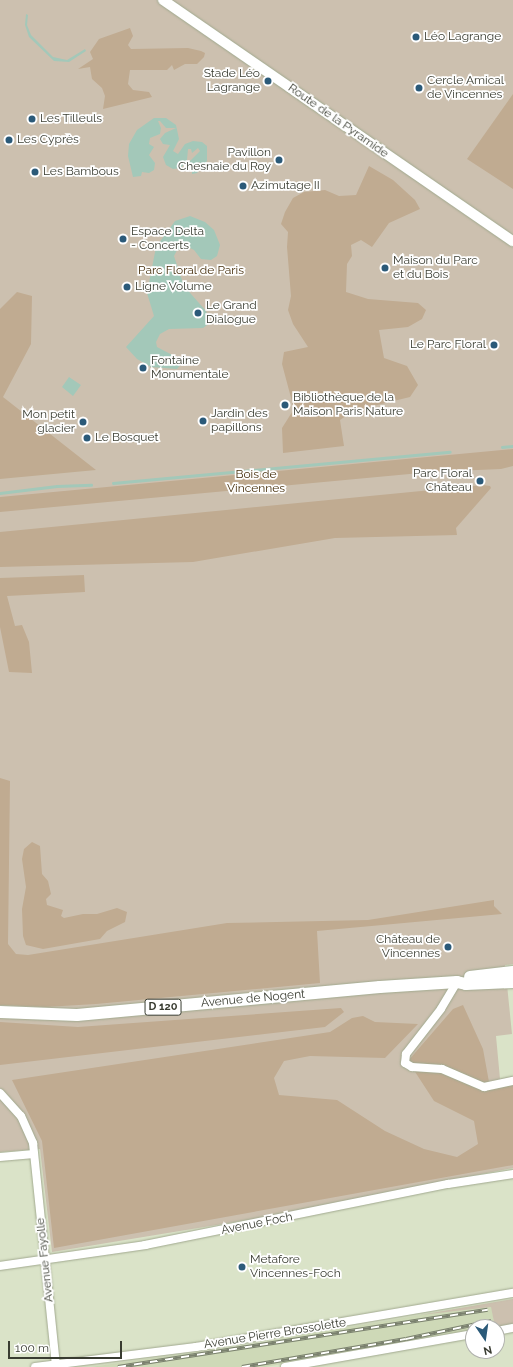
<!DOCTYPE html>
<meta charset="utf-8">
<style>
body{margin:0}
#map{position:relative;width:513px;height:1367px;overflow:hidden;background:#dae3c8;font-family:Raleway,sans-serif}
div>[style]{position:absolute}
.built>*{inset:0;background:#ced9b7}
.green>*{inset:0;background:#ccc0af}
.forest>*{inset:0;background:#c0ab91}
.water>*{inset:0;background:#a3c8b9}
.stream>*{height:2.5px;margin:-1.25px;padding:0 1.25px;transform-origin:1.25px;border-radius:1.25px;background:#a3c8b9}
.roads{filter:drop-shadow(0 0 1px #a1a98f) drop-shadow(0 0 1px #a1a98f)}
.minor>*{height:8px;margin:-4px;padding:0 4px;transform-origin:4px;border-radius:4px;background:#fff}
.tertiary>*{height:10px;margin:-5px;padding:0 5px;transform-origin:5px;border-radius:5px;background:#fff}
.primary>*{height:12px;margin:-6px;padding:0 6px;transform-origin:6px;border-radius:6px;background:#fff}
.rail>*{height:4px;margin-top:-2px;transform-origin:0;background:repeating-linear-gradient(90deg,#fff 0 8px,#7a806e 0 16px);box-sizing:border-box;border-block:1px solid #7a806e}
.dots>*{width:11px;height:11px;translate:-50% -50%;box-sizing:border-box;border:2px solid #fff;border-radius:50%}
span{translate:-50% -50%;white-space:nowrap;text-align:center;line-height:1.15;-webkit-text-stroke:3.5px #fff;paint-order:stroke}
.shield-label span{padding:1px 3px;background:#fff;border:1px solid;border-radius:3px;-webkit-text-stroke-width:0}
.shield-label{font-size:11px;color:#393c31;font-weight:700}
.poi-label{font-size:12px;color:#393c31}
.left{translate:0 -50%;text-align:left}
.right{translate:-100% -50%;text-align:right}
.street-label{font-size:12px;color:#393c31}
.park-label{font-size:12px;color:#462f0c}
.north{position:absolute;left:465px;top:1319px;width:40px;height:40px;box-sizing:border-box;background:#fff;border:1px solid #b0b1ad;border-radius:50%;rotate:167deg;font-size:11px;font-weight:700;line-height:16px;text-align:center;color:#393c31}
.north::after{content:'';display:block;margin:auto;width:14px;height:18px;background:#2b5a79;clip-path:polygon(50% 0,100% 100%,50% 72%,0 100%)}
.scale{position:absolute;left:8px;top:1341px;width:114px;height:18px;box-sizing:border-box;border:2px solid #393c31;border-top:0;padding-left:5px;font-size:12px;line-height:14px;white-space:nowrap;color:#393c31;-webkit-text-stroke:3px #fff;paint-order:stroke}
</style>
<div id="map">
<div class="built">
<i style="clip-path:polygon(491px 1303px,495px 1327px,473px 1327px,473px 1331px,265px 1367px,90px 1367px,234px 1347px)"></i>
</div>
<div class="green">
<i style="clip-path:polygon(0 0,513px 0,513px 964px,505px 965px,512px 1034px,496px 1036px,500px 1079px,513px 1076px,513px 1168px,253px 1219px,52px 1252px,40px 1149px,0 1152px)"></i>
<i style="clip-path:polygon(513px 1299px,513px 1325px,495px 1327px,491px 1307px,420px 1315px)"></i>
</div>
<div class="forest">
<i style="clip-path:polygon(130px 28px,133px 36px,128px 45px,131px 49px,188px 48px,201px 51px,205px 53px,204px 57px,197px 64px,185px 64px,174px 70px,172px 65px,167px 70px,130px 70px,128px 84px,133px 90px,149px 92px,152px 97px,103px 109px,105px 96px,102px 88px,92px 79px,90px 67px,78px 69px,93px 59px,90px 52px,99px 39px)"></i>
<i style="clip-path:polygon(513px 94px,513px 189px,467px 159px)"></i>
<i style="clip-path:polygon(369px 166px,393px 180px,415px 200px,420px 209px,389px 223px,372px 247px,361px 240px,351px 245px,352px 256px,347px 264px,346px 292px,368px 299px,418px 303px,426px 310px,422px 319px,408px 327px,379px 330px,384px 358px,407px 366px,418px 385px,410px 397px,353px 411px,340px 420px,344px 446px,283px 453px,282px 428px,294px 409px,282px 364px,284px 352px,308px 347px,293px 324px,288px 310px,291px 296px,287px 247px,288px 232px,281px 224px,285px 212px,293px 198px,304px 192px,325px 190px,339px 196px,356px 195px)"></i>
<i style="clip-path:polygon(17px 292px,32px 296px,31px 344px,3px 397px,96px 470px,0 479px,0 309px)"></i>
<i style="clip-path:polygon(513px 449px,513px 466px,501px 469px,431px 472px,0 512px,0 497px)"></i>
<i style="clip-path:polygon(483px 485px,490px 486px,491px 488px,456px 528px,457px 535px,335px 538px,193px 562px,0 567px,0 532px)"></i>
<i style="clip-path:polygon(84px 575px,85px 592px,7px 596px,15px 626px,22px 625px,29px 642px,32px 673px,9px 672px,0 627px,0 578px)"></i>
<i style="clip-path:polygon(0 778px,10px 781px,8px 944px,16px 954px,28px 955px,227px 923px,368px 920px,494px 900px,494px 906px,502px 914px,317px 931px,320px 983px,96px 1004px,45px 1007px,0 1005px)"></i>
<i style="clip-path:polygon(32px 842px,40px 846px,42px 874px,48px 881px,51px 894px,46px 899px,47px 905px,63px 910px,61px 916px,64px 918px,83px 914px,97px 914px,117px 908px,127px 912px,125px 922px,107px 931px,100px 939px,43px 949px,26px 945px,23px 936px,22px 909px,26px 887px,22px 859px,24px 849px)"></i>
<i style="clip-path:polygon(463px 1005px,483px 1049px,489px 1082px,513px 1082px,513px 1165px,54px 1248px,42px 1141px,12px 1080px,330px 1032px,352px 1018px,363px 1016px,375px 1022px,418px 1024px,385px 1058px,310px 1056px,284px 1061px,274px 1078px,279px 1095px,337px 1100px,385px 1131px,424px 1149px,457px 1157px,478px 1144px,474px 1121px,434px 1101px,408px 1061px,453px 1009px)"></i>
<i style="clip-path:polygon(341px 1008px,344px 1012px,325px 1027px,0 1065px,0 1022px,78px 1027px)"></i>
</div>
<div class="water">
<i style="clip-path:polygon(26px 14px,28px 15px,27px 25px,31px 35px,53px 57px,67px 60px,85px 49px,86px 51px,69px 62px,54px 61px,29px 37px,25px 25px)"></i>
<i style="clip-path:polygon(154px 118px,166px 118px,176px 125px,179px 139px,173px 151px,178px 154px,185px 144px,193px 141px,202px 142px,207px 146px,207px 161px,197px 173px,192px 174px,192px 171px,199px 169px,200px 162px,192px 166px,189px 162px,200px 151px,198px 148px,192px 153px,191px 149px,188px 149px,187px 160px,181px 168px,173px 169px,166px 165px,163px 157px,170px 145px,163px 144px,160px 139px,165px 133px,176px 128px,166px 128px,160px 121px,158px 121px,161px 128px,160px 134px,150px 138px,149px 144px,154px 147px,149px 155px,155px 163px,154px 170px,149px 173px,142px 172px,141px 176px,133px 177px,128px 156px,129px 144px,137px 130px)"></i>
<i style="clip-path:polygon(190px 216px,205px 222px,214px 230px,220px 245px,217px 256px,211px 260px,201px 259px,194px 250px,188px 247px,177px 250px,174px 256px,184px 286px,206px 311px,210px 323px,203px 328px,169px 329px,160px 334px,156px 342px,157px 347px,178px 358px,182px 363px,177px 369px,151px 367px,137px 359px,126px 347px,154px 316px,147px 293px,156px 247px,175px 221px)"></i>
<i style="clip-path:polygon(69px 377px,81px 385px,73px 396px,62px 387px)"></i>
</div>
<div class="stream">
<i style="left:502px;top:447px;width:11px;rotate:-5deg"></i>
<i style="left:113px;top:483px;width:338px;rotate:-5.3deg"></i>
<i style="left:0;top:493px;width:57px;rotate:-7deg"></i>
<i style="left:57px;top:486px;width:34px;rotate:-2deg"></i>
</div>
<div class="roads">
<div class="minor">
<i style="left:457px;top:982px;width:31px;rotate:121deg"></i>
<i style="left:441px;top:1009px;width:57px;rotate:127.9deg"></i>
<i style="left:406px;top:1054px;width:9px;rotate:96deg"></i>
<i style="left:405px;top:1063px;width:8px;rotate:30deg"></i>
<i style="left:412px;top:1067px;width:30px;rotate:4deg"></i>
<i style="left:442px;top:1069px;width:46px;rotate:23.2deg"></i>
<i style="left:484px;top:1087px;width:30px;rotate:-12deg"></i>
<i style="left:0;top:1093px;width:31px;rotate:48deg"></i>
<i style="left:21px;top:1116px;width:30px;rotate:66deg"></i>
<i style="left:33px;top:1143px;width:223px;rotate:84.1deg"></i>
<i style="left:0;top:1157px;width:34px;rotate:-5deg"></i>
<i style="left:0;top:1266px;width:147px;rotate:-8.2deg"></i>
<i style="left:145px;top:1245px;width:309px;rotate:-11.4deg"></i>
<i style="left:448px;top:1184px;width:66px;rotate:-8.7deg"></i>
<i style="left:497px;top:1331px;width:16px;rotate:-11deg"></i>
<i style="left:35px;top:1367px;width:162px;rotate:-7.1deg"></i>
<i style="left:196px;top:1347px;width:322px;rotate:-9.7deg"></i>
<i style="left:285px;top:1367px;width:191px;rotate:-10deg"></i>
</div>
<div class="tertiary">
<i style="left:163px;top:0;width:425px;rotate:34.6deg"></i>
</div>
<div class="primary">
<i style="left:470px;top:977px;width:43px;rotate:-6.6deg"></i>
<i style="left:0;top:1012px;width:77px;rotate:2.2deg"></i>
<i style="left:77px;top:1015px;width:304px;rotate:-5.3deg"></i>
<i style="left:380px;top:987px;width:77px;rotate:-3.7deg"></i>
<i style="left:457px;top:982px;width:9px;rotate:13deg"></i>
<i style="left:466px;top:984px;width:47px;rotate:-2.4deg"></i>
</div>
</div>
<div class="rail">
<i style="left:118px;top:1367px;width:374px;rotate:-8.8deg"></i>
<i style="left:242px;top:1367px;width:166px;rotate:-9.7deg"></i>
<i style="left:406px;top:1339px;width:87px;rotate:-12deg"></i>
</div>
<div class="dots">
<i style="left:416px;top:37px;background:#2b5a79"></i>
<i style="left:268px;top:81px;background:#2b5a79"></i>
<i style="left:419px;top:88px;background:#2b5a79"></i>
<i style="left:32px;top:119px;background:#2b5a79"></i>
<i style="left:9px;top:140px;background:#2b5a79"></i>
<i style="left:279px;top:160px;background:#2b5a79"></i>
<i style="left:35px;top:172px;background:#2b5a79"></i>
<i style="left:243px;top:186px;background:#2b5a79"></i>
<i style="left:123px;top:239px;background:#2b5a79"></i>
<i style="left:385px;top:268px;background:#2b5a79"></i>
<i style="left:127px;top:287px;background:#2b5a79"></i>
<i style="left:198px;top:313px;background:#2b5a79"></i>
<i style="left:494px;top:345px;background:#2b5a79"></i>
<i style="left:143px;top:368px;background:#2b5a79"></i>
<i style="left:285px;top:405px;background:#2b5a79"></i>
<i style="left:203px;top:421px;background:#2b5a79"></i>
<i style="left:83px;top:422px;background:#2b5a79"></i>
<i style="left:87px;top:438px;background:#2b5a79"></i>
<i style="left:480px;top:481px;background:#2b5a79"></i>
<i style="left:448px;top:947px;background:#2b5a79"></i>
<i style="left:242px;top:1267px;background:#2b5a79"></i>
</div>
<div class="shield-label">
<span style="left:163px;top:1007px">D 120</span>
</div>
<div class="poi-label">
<span class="left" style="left:424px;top:37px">Léo Lagrange</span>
<span class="right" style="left:260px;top:81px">Stade Léo<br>Lagrange</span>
<span class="left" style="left:427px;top:88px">Cercle Amical<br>de Vincennes</span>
<span class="left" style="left:40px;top:119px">Les Tilleuls</span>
<span class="left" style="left:17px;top:140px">Les Cyprès</span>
<span class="right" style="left:271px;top:160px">Pavillon<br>Chesnaie du Roy</span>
<span class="left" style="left:43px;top:172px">Les Bambous</span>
<span class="left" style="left:251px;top:186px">Azimutage II</span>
<span class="left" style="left:131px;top:239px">Espace Delta<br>- Concerts</span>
<span class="left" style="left:393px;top:268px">Maison du Parc<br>et du Bois</span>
<span class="left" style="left:135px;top:287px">Ligne Volume</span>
<span class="left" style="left:206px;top:313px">Le Grand<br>Dialogue</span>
<span class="right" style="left:486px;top:345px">Le Parc Floral</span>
<span class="left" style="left:151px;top:368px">Fontaine<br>Monumentale</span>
<span class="left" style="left:293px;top:405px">Bibliothèque de la<br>Maison Paris Nature</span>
<span class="left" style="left:211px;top:421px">Jardin des<br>papillons</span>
<span class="right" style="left:75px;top:422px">Mon petit<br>glacier</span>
<span class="left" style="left:95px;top:438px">Le Bosquet</span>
<span class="right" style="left:472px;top:481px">Parc Floral<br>Château</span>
<span class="right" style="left:440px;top:947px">Château de<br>Vincennes</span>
<span class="left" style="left:250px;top:1267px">Metafore<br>Vincennes-Foch</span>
</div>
<div class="street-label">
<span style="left:338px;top:121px;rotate:35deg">Route de la Pyramide</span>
<span style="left:253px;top:999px;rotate:-5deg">Avenue de Nogent</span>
<span style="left:257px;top:1224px;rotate:-11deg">Avenue Foch</span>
<span style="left:45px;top:1260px;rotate:-96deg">Avenue Fayolle</span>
<span style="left:275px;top:1334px;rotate:-9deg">Avenue Pierre Brossolette</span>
</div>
<div class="park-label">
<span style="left:191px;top:271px">Parc Floral de Paris</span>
<span style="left:256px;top:482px">Bois de<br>Vincennes</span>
</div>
<div class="north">N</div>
<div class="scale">100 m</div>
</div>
